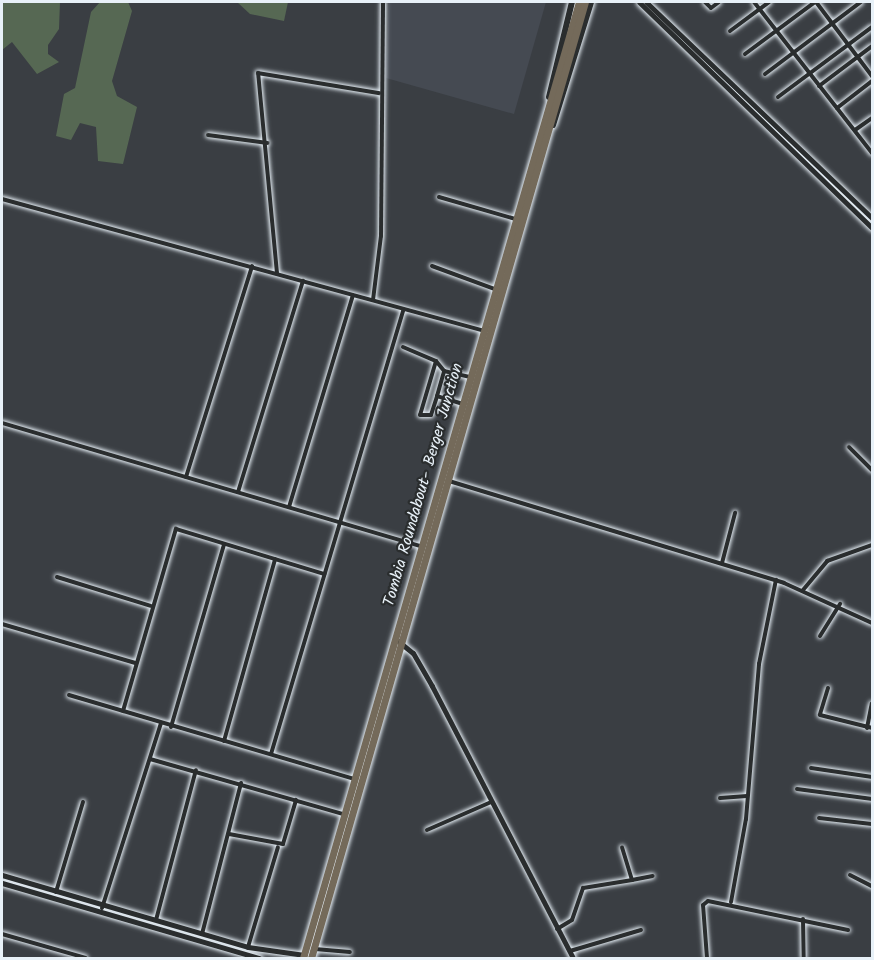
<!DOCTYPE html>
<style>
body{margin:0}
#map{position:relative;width:874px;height:960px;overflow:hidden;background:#3a3e43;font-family:Kalam,sans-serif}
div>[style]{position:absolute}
.built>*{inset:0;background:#454a52}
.green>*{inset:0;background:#566853}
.roads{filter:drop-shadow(0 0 2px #e8f1f8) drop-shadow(0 0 2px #e8f1f8)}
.minor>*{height:4px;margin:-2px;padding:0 2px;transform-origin:2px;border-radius:2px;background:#2a2d2e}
.tertiary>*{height:5px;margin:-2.5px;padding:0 2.5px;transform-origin:2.5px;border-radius:2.5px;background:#2a2d2e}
.secondary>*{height:6px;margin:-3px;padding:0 3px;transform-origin:3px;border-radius:3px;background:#2a2d2e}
.primary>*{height:7px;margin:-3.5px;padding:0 3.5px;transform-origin:3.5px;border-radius:3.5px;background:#746a5a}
span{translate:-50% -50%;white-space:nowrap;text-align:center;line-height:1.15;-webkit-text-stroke:4.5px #2a2d2e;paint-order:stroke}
.street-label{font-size:16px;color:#e8f1f8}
.frame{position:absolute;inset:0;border:3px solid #e8f1f8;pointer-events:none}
</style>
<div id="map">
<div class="built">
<i style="clip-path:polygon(389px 2px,546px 2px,514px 114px,386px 78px)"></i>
</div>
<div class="green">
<i style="clip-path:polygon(2px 2px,60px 2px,59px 29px,48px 45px,48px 54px,59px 62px,37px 74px,12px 42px,2px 50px)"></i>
<i style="clip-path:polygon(100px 2px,128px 2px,132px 11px,112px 81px,117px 96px,137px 107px,123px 164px,98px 161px,96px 127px,80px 123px,71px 140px,56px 136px,64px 94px,75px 88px,91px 12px)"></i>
<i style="clip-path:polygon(237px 2px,288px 2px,284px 21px,250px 14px)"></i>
</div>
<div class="roads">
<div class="minor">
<i style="left:705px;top:2px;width:8px;rotate:45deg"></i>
<i style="left:711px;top:8px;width:10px;rotate:-37deg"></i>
<i style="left:754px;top:2px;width:192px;rotate:52deg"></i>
<i style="left:816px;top:2px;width:93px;rotate:52.9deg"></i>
<i style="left:730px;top:31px;width:49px;rotate:-36.6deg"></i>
<i style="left:745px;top:54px;width:87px;rotate:-36.6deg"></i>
<i style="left:765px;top:74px;width:120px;rotate:-36.9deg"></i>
<i style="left:819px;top:86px;width:66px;rotate:-37deg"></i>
<i style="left:778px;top:97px;width:117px;rotate:-36.7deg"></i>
<i style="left:837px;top:108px;width:44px;rotate:-37.6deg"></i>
<i style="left:855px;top:130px;width:21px;rotate:-35deg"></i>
<i style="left:208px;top:135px;width:60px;rotate:7.7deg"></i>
<i style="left:439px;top:197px;width:79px;rotate:16.1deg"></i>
<i style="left:2px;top:199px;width:500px;rotate:15.3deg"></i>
<i style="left:432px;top:266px;width:67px;rotate:20.1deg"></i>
<i style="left:277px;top:273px;width:201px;rotate:-95.4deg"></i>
<i style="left:258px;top:73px;width:123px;rotate:9.4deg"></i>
<i style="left:373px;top:300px;width:64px;rotate:-82.9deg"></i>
<i style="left:381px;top:236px;width:234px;rotate:-89.5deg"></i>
<i style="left:403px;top:347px;width:36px;rotate:23deg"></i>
<i style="left:436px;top:361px;width:56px;rotate:106.5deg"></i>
<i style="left:420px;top:415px;width:11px"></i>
<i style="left:431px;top:415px;width:20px;rotate:-72deg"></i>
<i style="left:436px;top:361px;width:13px;rotate:51deg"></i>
<i style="left:463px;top:404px;width:27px;rotate:-163deg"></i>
<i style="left:437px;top:396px;width:26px;rotate:-74deg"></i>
<i style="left:444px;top:371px;width:26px;rotate:13deg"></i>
<i style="left:2px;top:423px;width:436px;rotate:16.4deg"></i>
<i style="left:849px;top:447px;width:33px;rotate:45deg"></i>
<i style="left:186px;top:477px;width:221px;rotate:-72.6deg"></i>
<i style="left:449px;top:481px;width:350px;rotate:16.9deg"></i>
<i style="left:784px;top:583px;width:97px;rotate:24.4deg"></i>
<i style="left:238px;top:492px;width:221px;rotate:-72.9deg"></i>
<i style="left:289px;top:507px;width:221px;rotate:-73.2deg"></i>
<i style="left:722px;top:563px;width:52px;rotate:-75.4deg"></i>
<i style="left:57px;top:577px;width:98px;rotate:17.1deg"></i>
<i style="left:803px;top:590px;width:38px;rotate:-50deg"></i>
<i style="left:827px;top:561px;width:48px;rotate:-19.6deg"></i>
<i style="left:2px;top:624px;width:139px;rotate:16.3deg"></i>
<i style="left:820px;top:636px;width:38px;rotate:-58deg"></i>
<i style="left:828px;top:688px;width:28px;rotate:107deg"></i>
<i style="left:820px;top:715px;width:54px;rotate:14deg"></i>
<i style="left:69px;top:695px;width:297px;rotate:16.4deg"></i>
<i style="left:123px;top:711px;width:190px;rotate:-73.8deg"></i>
<i style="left:176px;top:529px;width:155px;rotate:16.9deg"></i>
<i style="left:171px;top:727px;width:190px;rotate:-73.8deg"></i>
<i style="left:867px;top:728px;width:25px;rotate:-79deg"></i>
<i style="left:224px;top:741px;width:189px;rotate:-74.3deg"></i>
<i style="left:271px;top:754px;width:463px;rotate:-73.4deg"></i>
<i style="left:150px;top:759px;width:201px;rotate:15.9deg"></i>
<i style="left:811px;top:768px;width:62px;rotate:8.4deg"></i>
<i style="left:797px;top:789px;width:76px;rotate:7.6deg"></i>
<i style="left:720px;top:798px;width:27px;rotate:-4deg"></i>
<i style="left:819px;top:818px;width:53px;rotate:6.5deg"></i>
<i style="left:427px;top:830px;width:70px;rotate:-23.6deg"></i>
<i style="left:229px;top:834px;width:55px;rotate:10.5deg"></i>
<i style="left:283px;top:844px;width:46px;rotate:-73.5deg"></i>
<i style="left:850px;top:875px;width:25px;rotate:27deg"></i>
<i style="left:632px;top:880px;width:21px;rotate:-11deg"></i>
<i style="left:56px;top:892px;width:94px;rotate:-73.3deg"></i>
<i style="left:731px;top:902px;width:84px;rotate:-79.8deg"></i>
<i style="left:746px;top:819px;width:156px;rotate:-85.2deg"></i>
<i style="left:759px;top:664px;width:86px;rotate:-78.6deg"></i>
<i style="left:102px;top:908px;width:194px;rotate:-72.3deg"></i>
<i style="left:803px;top:919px;width:39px;rotate:89deg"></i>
<i style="left:156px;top:920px;width:155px;rotate:-75.1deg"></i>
<i style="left:557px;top:929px;width:17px;rotate:-31deg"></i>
<i style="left:572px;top:920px;width:34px;rotate:-71deg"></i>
<i style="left:583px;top:888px;width:50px;rotate:-9.3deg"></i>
<i style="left:632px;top:880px;width:34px;rotate:-107deg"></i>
<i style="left:2px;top:934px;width:87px;rotate:15.9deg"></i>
<i style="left:202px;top:934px;width:156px;rotate:-75.5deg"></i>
<i style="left:248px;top:947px;width:104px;rotate:-73.3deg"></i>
<i style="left:315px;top:949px;width:35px;rotate:5deg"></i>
<i style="left:570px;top:951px;width:74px;rotate:-16.5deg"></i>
<i style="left:707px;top:958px;width:53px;rotate:-94.3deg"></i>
<i style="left:703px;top:905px;width:6px;rotate:-39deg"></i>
<i style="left:708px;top:901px;width:143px;rotate:11.7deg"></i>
</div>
<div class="tertiary">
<i style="left:639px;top:2px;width:325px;rotate:44.1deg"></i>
<i style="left:646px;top:2px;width:313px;rotate:43.7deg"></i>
<i style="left:398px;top:641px;width:19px;rotate:39deg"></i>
<i style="left:413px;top:653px;width:38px;rotate:60deg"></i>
<i style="left:432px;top:686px;width:306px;rotate:62.6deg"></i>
<i style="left:2px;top:875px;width:256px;rotate:16.3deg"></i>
<i style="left:248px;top:947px;width:57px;rotate:8.1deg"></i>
<i style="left:2px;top:883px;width:268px;rotate:16.3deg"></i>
</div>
<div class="secondary">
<i style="left:549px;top:97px;width:98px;rotate:-76.4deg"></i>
<i style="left:553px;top:125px;width:129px;rotate:-72.8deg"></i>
</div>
<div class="primary">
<i style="left:303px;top:958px;width:995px;rotate:-73.9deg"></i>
<i style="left:311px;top:958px;width:994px;rotate:-74.01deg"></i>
</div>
</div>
<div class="street-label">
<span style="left:424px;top:485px;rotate:-74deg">Tombia Roundabout- Berger Junction</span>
</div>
<div class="frame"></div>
</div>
